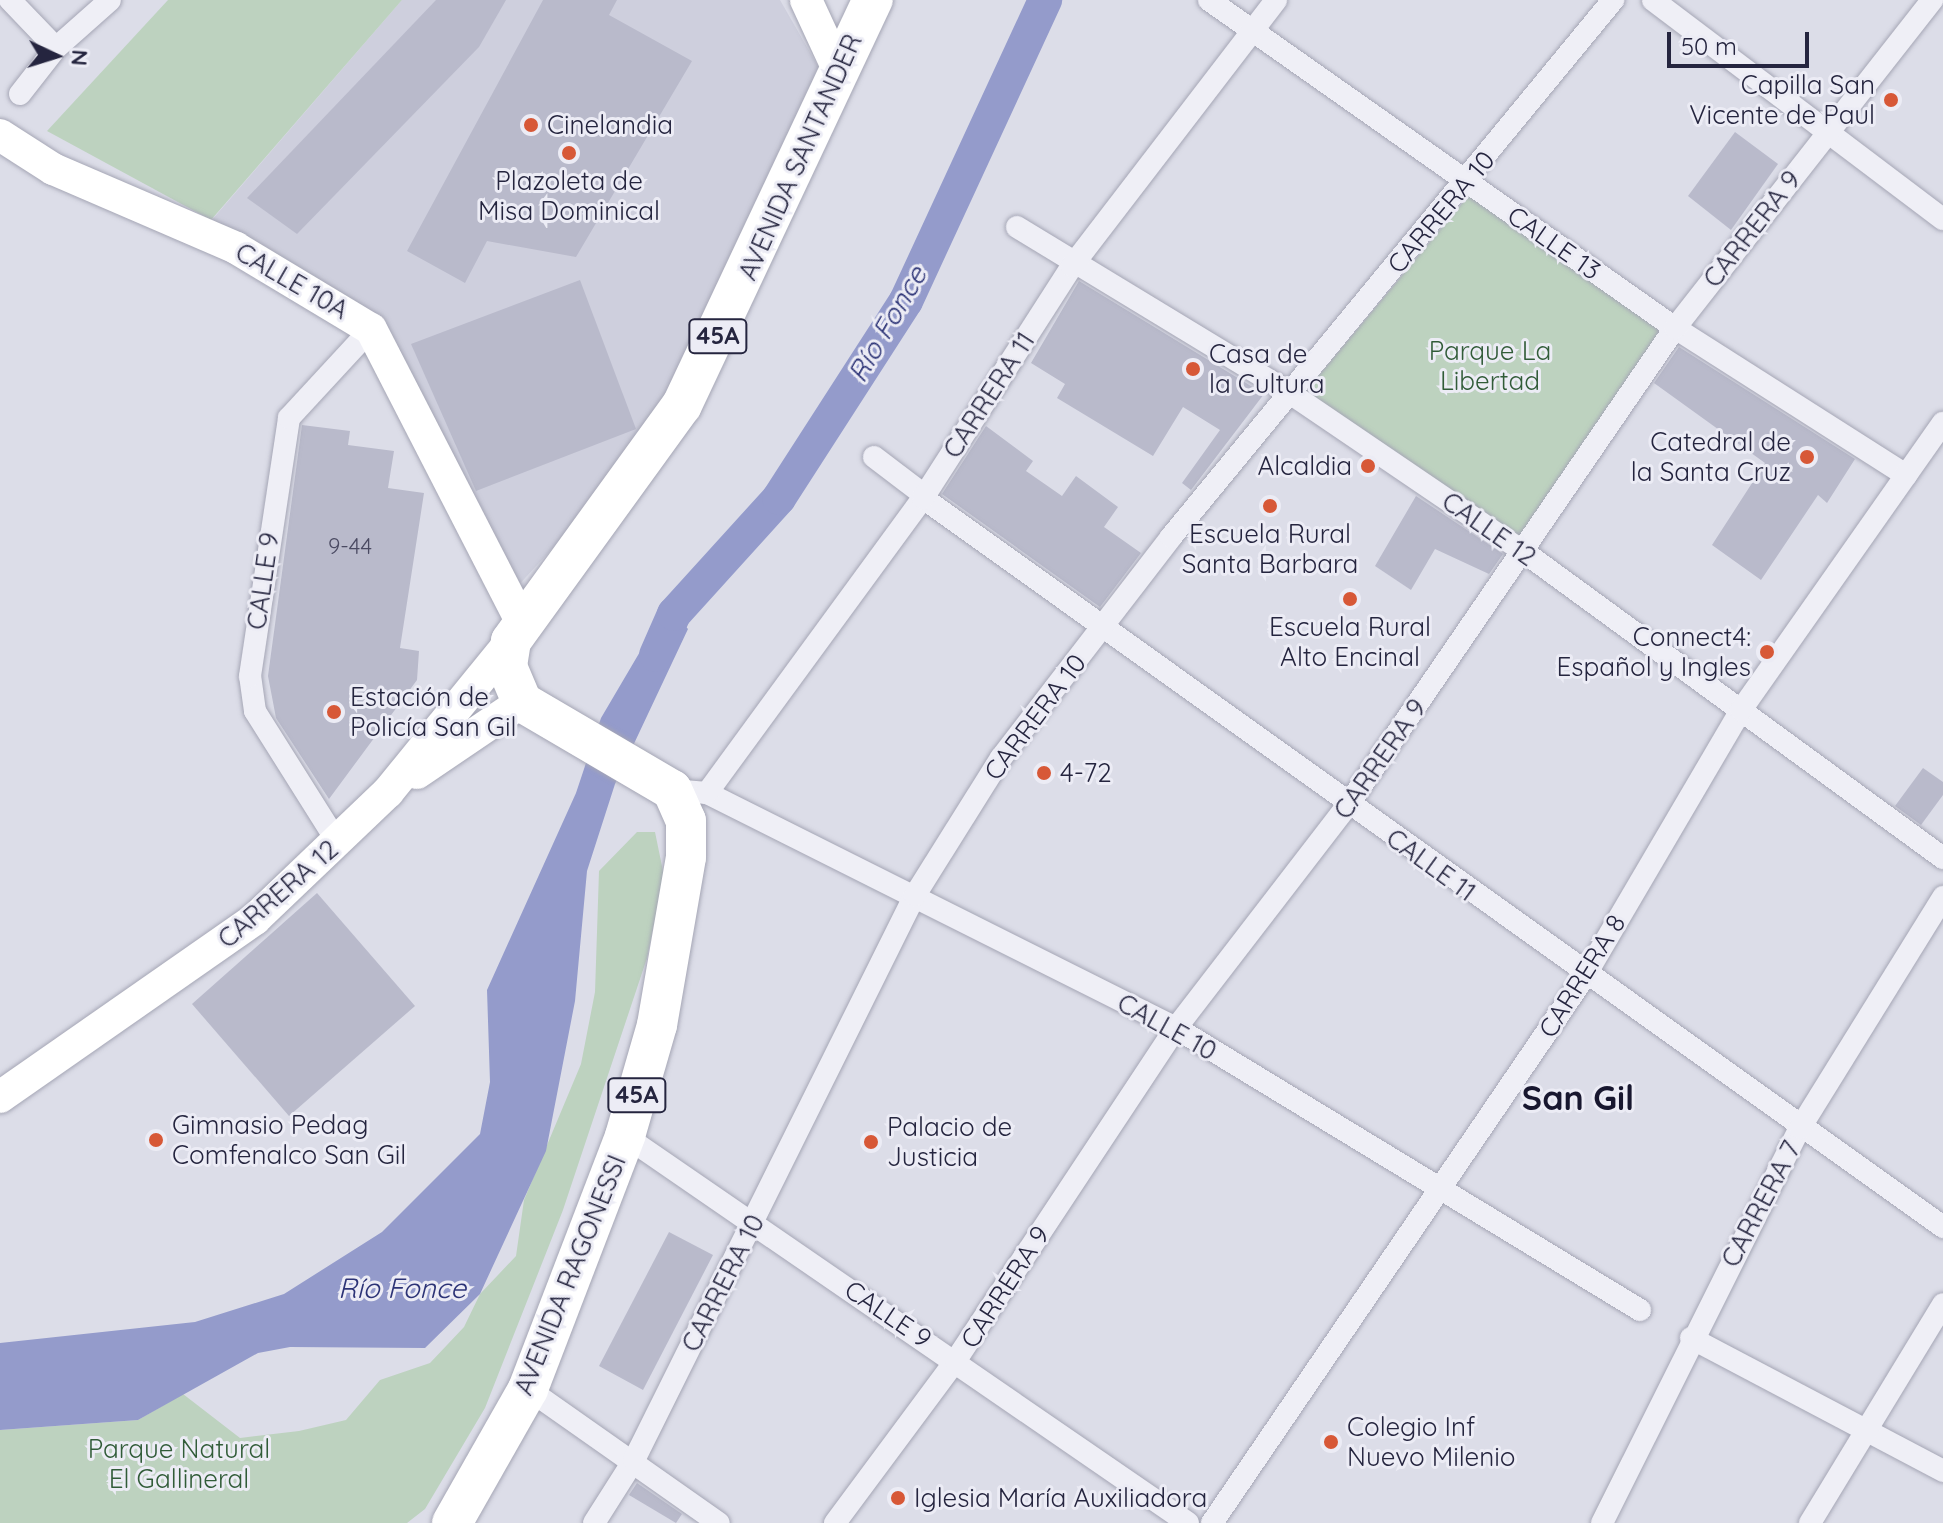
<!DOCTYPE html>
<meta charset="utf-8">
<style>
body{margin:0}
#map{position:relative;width:1943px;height:1523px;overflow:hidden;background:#dcdde8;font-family:Quicksand,sans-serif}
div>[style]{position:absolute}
.built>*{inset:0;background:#cecfdd}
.green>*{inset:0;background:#bdd2bf}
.water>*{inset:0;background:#949bcb}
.river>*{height:34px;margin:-17px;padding:0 17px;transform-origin:17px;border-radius:17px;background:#949bcb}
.building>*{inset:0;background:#b9bacb}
.roads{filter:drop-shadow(0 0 2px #a5a6b5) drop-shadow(0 0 2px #a5a6b5)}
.street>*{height:22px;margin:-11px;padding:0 11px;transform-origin:11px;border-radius:11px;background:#efeff6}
.secondary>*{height:32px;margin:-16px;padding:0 16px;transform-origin:16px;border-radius:16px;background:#fff}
.highway>*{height:40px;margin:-20px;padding:0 20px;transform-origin:20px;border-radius:20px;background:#fff}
.dots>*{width:22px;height:22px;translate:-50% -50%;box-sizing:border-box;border:4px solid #ececf5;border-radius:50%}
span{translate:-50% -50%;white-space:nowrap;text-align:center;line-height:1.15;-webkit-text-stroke:6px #ececf5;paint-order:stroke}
.number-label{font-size:22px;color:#4a4a62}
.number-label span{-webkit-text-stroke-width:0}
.shield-label span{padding:2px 6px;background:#ececf5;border:2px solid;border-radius:6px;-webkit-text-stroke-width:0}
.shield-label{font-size:24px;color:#25253f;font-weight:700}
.poi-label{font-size:26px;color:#25253f}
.right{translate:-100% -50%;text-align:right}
.left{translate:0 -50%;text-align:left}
.street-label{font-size:26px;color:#25253f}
.park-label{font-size:26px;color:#315c38}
.water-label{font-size:28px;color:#2c3376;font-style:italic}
.district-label{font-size:34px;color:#18172f;font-weight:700}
.north{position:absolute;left:16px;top:16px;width:80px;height:80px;-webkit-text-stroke:6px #ececf5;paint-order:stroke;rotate:94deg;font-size:22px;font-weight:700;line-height:32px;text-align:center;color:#25253f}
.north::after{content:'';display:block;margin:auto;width:28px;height:36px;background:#25253f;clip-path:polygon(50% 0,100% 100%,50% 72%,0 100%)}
.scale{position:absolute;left:1667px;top:32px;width:142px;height:36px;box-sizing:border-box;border:4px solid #25253f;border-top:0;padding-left:10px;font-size:24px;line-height:28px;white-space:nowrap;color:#25253f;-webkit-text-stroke:6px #ececf5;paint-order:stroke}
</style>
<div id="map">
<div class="built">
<i style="clip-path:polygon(402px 0,780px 0,819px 68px,673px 398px,610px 486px,514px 590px,383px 320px,211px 221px)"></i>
</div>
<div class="green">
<i style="clip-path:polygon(168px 0,402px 0,211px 220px,47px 131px)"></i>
<i style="clip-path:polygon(1474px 189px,1666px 328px,1523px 539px,1305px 392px)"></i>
<i style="clip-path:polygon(637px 832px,655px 832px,664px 876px,647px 958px,563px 1210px,485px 1408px,425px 1509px,407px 1523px,0 1523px,0 1430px,138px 1420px,183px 1394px,240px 1438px,299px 1431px,346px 1420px,380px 1380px,430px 1363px,464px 1327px,480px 1294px,516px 1256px,524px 1200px,581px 1064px,595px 992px,599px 871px)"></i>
</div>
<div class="water">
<i style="clip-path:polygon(674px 614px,688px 629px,615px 784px,587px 871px,575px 1001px,546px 1151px,480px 1294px,425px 1348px,290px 1347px,258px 1353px,138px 1420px,0 1430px,0 1343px,195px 1322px,284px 1294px,382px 1232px,480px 1134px,490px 1082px,487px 990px,576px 793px,601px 718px,661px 616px)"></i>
</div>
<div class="river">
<i style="left:656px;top:655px;width:45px;rotate:-66.3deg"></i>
<i style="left:674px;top:614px;width:156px;rotate:-47.8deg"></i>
<i style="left:779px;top:498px;width:234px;rotate:-57.2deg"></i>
<i style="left:906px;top:301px;width:332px;rotate:-65.2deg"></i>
</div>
<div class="building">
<i style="clip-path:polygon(436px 0,506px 0,479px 47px,297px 234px,247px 198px)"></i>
<i style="clip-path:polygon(543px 0,617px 0,609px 15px,692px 61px,576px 257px,487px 241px,465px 283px,407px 251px)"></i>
<i style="clip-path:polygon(1735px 132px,1778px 164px,1731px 230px,1688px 196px)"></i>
<i style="clip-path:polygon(580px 280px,636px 429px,476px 491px,411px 344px)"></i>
<i style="clip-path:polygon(1079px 281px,1264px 394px,1191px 490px,1182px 483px,1220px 430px,1183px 407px,1153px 456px,1057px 398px,1065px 384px,1031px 363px)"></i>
<i style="clip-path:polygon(1679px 347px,1855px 459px,1827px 503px,1818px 495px,1761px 580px,1712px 545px,1765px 463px,1654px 383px)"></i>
<i style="clip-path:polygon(302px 425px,350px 431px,348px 445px,394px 451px,388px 488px,424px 493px,400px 648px,419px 651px,417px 680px,329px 799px,276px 718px,268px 676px)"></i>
<i style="clip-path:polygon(986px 426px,1033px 461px,1026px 471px,1062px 496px,1076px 476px,1118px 507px,1104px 527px,1141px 553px,1100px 607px,942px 494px)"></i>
<i style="clip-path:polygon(1416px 496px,1503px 554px,1489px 574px,1435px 549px,1411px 590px,1375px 566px)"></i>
<i style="clip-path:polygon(1923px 768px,1943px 782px,1943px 795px,1921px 825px,1895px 806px)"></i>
<i style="clip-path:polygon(317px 893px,415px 1006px,289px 1116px,192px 1004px)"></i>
<i style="clip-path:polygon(669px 1232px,713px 1255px,643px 1390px,599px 1366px)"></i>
<i style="clip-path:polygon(637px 1483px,682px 1514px,676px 1523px,629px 1495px)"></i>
</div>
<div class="roads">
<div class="street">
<i style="left:10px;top:0;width:66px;rotate:46.2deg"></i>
<i style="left:1209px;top:0;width:570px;rotate:35.14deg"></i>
<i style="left:1675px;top:328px;width:274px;rotate:32.5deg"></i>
<i style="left:1653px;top:0;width:363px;rotate:37.1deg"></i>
<i style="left:20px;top:94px;width:58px;rotate:-52deg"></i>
<i style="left:56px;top:48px;width:72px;rotate:-41.6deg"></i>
<i style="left:1017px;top:227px;width:320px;rotate:31.3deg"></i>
<i style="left:1290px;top:393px;width:283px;rotate:34.2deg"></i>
<i style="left:1524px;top:552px;width:519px;rotate:36.14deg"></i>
<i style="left:874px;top:457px;width:63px;rotate:37.2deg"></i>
<i style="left:923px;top:498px;width:1254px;rotate:35.55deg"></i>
<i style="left:672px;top:790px;width:35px;rotate:5deg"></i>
<i style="left:707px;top:793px;width:525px;rotate:26.61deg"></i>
<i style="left:1176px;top:1028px;width:543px;rotate:31.29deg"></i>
<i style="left:707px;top:793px;width:366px;rotate:-53.8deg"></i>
<i style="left:923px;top:498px;width:276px;rotate:-57.3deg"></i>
<i style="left:1072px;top:266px;width:335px;rotate:-52.5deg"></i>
<i style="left:338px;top:843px;width:156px;rotate:-122.2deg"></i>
<i style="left:255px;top:711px;width:35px;rotate:-98deg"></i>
<i style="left:250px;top:676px;width:261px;rotate:-81.4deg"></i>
<i style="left:289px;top:418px;width:121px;rotate:-47.3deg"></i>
<i style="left:625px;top:1136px;width:683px;rotate:34.5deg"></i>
<i style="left:1691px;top:1338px;width:285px;rotate:27.8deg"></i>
<i style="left:528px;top:1389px;width:233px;rotate:35.1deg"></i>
<i style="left:594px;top:1523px;width:75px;rotate:-57.6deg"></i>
<i style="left:634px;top:1460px;width:631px;rotate:-63.56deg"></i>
<i style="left:915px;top:895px;width:162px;rotate:-57.9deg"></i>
<i style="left:1001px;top:758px;width:279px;rotate:-52.4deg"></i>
<i style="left:1171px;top:537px;width:696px;rotate:-50.54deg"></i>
<i style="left:835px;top:1523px;width:203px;rotate:-53.4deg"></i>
<i style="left:956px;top:1360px;width:398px;rotate:-56.5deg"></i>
<i style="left:1176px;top:1028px;width:282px;rotate:-52.4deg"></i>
<i style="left:1348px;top:805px;width:578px;rotate:-55.57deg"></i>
<i style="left:1675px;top:328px;width:417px;rotate:-51.9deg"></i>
<i style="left:1212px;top:1523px;width:662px;rotate:-55.71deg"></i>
<i style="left:1585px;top:976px;width:308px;rotate:-59.6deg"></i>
<i style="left:1741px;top:710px;width:351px;rotate:-54.9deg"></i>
<i style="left:1602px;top:1523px;width:442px;rotate:-63.4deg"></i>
<i style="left:1800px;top:1128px;width:272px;rotate:-58.2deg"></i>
<i style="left:1810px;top:1523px;width:256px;rotate:-58.7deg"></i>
</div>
<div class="secondary">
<i style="left:806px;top:0;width:72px;rotate:65.2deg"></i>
<i style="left:0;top:135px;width:63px;rotate:32.7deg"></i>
<i style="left:53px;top:169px;width:199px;rotate:23.3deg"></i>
<i style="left:236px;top:248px;width:157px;rotate:31deg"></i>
<i style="left:371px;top:329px;width:331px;rotate:62.8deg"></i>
<i style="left:417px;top:773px;width:127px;rotate:-34.1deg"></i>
<i style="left:0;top:1097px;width:311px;rotate:-34.9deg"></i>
<i style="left:255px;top:919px;width:184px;rotate:-43.7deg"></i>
<i style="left:388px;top:792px;width:195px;rotate:-50.8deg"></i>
</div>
<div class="highway">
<i style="left:452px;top:1523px;width:154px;rotate:-60.4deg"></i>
<i style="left:528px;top:1389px;width:271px;rotate:-69deg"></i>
<i style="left:625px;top:1136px;width:116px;rotate:-73.9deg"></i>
<i style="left:657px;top:1025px;width:170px;rotate:-80.2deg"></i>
<i style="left:686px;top:857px;width:36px;rotate:-90deg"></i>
<i style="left:686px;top:821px;width:34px;rotate:-114deg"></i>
<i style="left:672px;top:790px;width:174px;rotate:-149.6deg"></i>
<i style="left:522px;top:702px;width:39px;rotate:-113deg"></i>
<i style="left:507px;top:666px;width:25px;rotate:-81deg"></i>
<i style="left:511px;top:641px;width:291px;rotate:-54.1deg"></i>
<i style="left:682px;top:405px;width:448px;rotate:-64.8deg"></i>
</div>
</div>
<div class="dots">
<i style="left:1891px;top:100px;background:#d75837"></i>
<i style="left:531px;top:125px;background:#d75837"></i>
<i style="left:569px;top:153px;background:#d75837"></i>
<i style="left:1193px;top:369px;background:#d75837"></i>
<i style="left:1807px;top:457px;background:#d75837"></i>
<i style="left:1368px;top:466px;background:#d75837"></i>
<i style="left:1270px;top:506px;background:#d75837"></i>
<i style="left:1350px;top:599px;background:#d75837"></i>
<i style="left:1767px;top:652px;background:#d75837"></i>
<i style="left:334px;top:712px;background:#d75837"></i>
<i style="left:1044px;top:773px;background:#d75837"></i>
<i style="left:156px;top:1140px;background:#d75837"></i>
<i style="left:871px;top:1142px;background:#d75837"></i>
<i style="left:1331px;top:1442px;background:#d75837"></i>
<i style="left:898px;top:1498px;background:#d75837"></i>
</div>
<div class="number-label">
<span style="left:350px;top:547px">9-44</span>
</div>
<div class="shield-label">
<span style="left:718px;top:336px">45A</span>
<span style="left:637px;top:1095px">45A</span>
</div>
<div class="poi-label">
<span class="right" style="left:1875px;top:100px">Capilla San<br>Vicente de Paul</span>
<span class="left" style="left:547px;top:125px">Cinelandia</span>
<span style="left:569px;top:196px">Plazoleta de<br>Misa Dominical</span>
<span class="left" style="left:1209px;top:369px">Casa de<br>la Cultura</span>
<span class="right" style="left:1791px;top:457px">Catedral de<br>la Santa Cruz</span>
<span class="right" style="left:1352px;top:466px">Alcaldia</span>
<span style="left:1270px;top:549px">Escuela Rural<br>Santa Barbara</span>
<span style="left:1350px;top:642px">Escuela Rural<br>Alto Encinal</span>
<span class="right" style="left:1751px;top:652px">Connect4:<br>Español y Ingles</span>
<span class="left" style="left:350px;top:712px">Estación de<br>Policía San Gil</span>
<span class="left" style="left:1060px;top:773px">4-72</span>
<span class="left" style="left:172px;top:1140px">Gimnasio Pedag<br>Comfenalco San Gil</span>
<span class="left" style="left:887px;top:1142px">Palacio de<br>Justicia</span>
<span class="left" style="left:1347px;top:1442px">Colegio Inf<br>Nuevo Milenio</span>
<span class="left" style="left:914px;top:1498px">Iglesia María Auxiliadora</span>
</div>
<div class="street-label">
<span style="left:800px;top:157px;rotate:-66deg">AVENIDA SANTANDER</span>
<span style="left:1441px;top:212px;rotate:-50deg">CARRERA 10</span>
<span style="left:1752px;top:229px;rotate:-52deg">CARRERA 9</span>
<span style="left:1554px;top:243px;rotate:35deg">CALLE 13</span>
<span style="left:292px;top:281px;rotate:30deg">CALLE 10A</span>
<span style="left:989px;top:395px;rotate:-57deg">CARRERA 11</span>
<span style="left:1489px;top:529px;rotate:35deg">CALLE 12</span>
<span style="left:263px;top:581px;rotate:-82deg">CALLE 9</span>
<span style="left:1035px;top:717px;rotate:-53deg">CARRERA 10</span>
<span style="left:1380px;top:759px;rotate:-55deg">CARRERA 9</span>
<span style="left:1431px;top:865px;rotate:36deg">CALLE 11</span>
<span style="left:278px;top:894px;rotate:-41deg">CARRERA 12</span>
<span style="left:1582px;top:976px;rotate:-58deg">CARRERA 8</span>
<span style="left:1167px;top:1027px;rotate:29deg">CALLE 10</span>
<span style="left:1761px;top:1204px;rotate:-62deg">CARRERA 7</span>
<span style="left:570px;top:1275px;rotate:-68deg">AVENIDA RAGONESSI</span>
<span style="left:723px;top:1283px;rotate:-63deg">CARRERA 10</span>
<span style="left:1005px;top:1287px;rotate:-57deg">CARRERA 9</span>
<span style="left:888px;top:1314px;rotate:34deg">CALLE 9</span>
</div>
<div class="park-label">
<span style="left:1490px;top:366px">Parque La<br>Libertad</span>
<span style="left:179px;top:1464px">Parque Natural<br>El Gallineral</span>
</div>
<div class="water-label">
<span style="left:887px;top:324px;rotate:-60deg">Río Fonce</span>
<span style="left:402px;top:1288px">Río Fonce</span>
</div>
<div class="district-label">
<span style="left:1578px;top:1098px">San Gil</span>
</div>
<div class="north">N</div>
<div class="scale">50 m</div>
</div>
